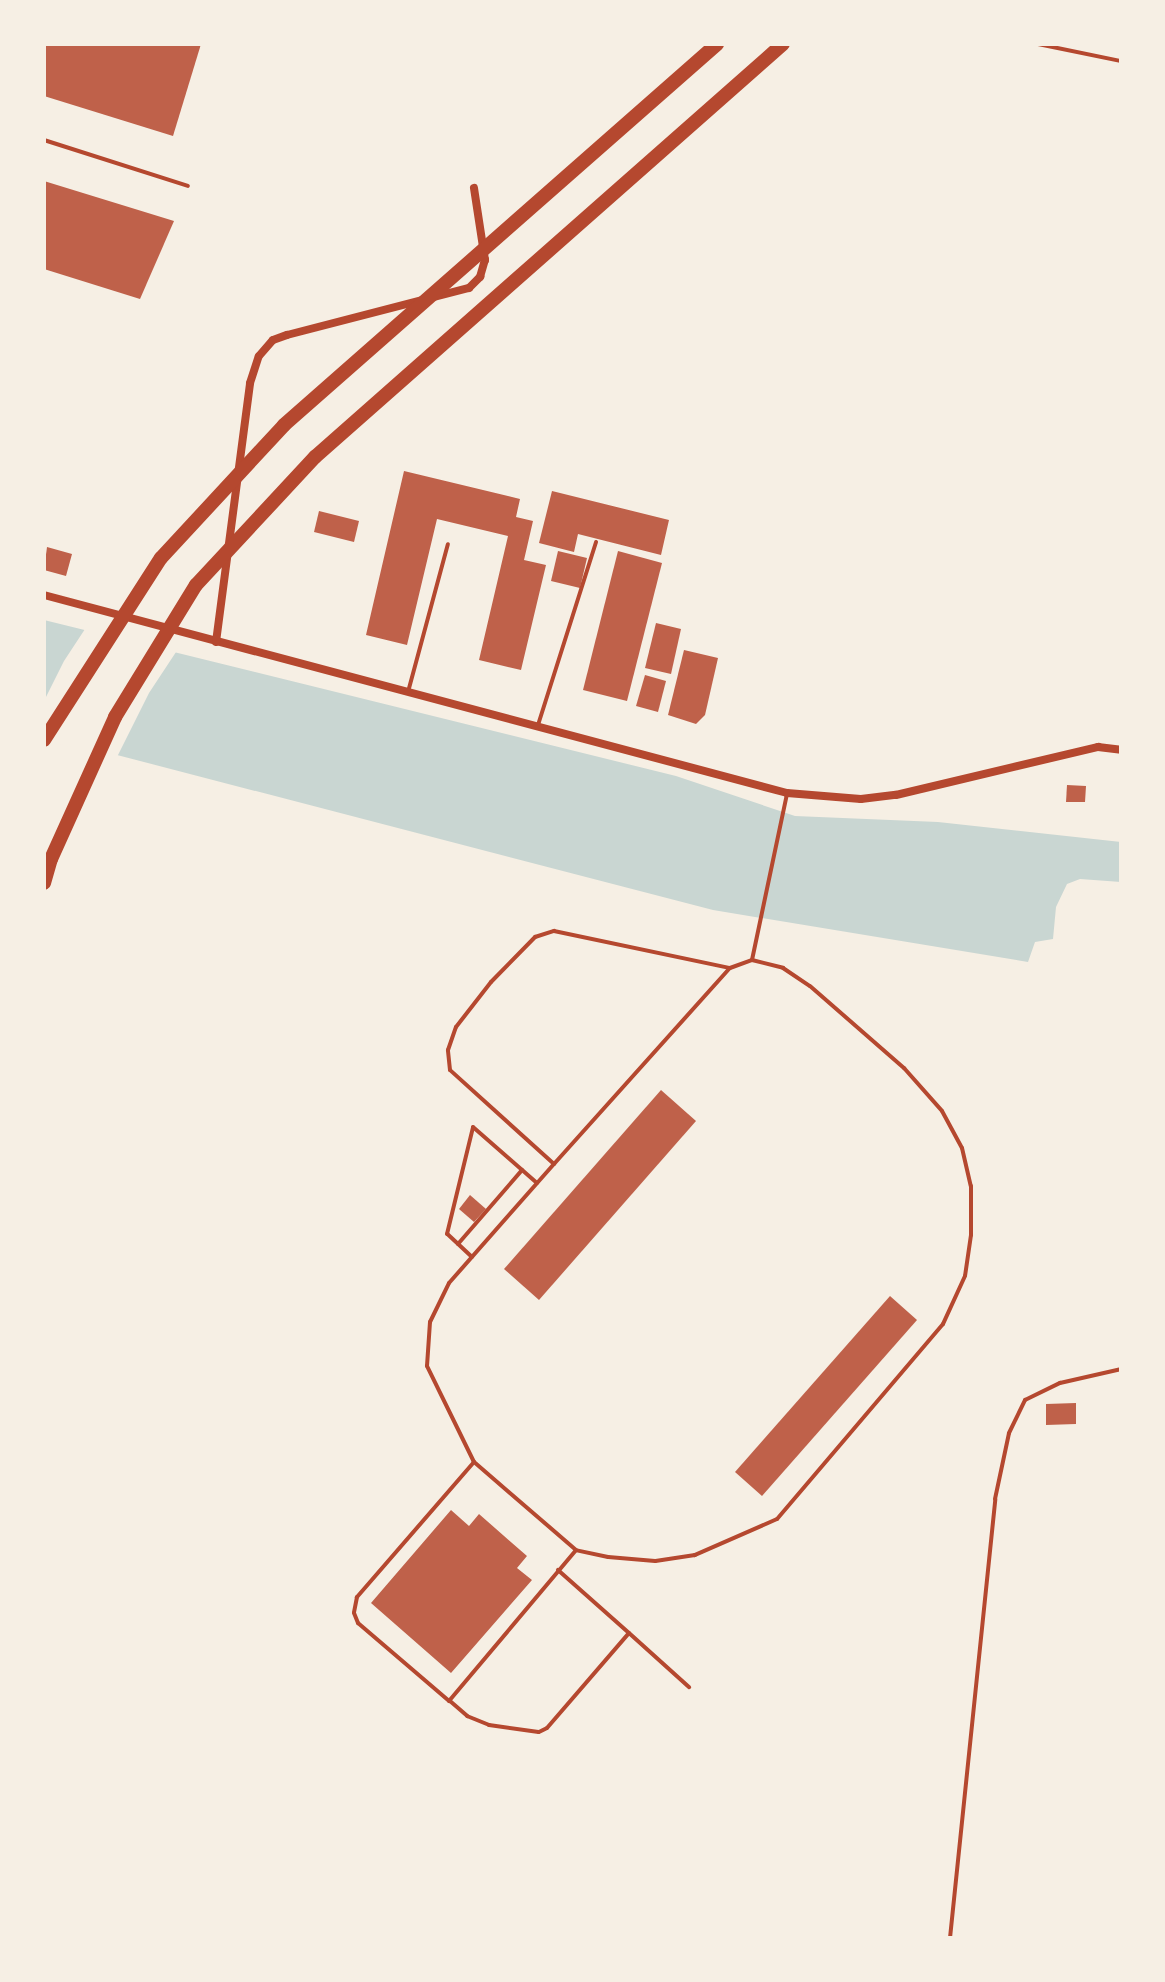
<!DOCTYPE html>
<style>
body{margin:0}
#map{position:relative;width:1165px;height:1982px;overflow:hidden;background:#f6efe4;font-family:Rubik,sans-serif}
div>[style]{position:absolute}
.water>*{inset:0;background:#c9d6d2}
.pier>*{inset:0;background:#f6efe4}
.building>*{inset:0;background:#bf614a}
.service>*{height:4px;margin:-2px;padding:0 2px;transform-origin:2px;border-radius:2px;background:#b5482f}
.minor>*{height:8px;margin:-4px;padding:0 4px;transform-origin:4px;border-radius:4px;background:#b5482f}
.motorway>*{height:14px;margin:-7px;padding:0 7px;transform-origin:7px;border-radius:7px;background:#b5482f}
span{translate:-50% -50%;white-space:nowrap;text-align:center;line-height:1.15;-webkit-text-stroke:6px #f6efe4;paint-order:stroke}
.frame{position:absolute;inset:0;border:46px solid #f6efe4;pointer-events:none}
</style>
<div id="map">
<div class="water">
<i style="clip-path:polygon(44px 620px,676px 776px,795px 816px,938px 822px,1121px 842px,1121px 882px,1080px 879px,1067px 884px,1056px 907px,1053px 939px,1035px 942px,1028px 962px,713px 910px,44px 736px)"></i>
</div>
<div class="pier">
<i style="clip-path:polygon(87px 626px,178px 649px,149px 693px,116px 759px,44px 740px,44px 701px,64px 661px)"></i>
</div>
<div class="building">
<i style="clip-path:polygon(44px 44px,201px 44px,173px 136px,44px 96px)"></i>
<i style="clip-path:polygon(44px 181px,174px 221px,140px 299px,44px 269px)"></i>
<i style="clip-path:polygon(404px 471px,520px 499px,516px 517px,533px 521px,524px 560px,546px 565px,521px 670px,479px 660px,508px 536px,437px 519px,407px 645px,366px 635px)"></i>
<i style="clip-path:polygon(552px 491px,669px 520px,661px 555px,578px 534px,574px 552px,539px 543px)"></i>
<i style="clip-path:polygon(319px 511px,359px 521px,354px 542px,314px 532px)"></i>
<i style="clip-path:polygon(47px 547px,72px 554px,66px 576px,44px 570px)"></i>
<i style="clip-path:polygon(558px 551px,587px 558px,580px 588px,551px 581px)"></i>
<i style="clip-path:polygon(618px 551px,662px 563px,627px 701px,583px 690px)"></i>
<i style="clip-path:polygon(656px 623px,681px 629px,671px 674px,645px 668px)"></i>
<i style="clip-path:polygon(684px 650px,718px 658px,705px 715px,696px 724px,668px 715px)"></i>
<i style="clip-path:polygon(645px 675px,666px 681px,658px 712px,636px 706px)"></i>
<i style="clip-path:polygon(1067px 785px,1086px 786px,1085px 802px,1066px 802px)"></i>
<i style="clip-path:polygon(661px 1090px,696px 1121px,539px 1300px,504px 1269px)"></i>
<i style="clip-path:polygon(470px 1195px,486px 1209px,474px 1222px,459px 1209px)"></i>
<i style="clip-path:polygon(890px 1296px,917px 1320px,762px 1496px,735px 1472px)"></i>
<i style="clip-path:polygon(1076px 1403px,1076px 1424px,1046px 1425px,1046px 1404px)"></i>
<i style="clip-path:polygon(451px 1510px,469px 1526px,479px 1514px,527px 1556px,517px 1568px,532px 1580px,451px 1673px,371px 1603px)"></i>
</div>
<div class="service">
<i style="left:1038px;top:44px;width:85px;rotate:11.6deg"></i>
<i style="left:44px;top:140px;width:151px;rotate:17.7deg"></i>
<i style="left:408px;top:692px;width:153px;rotate:-74.9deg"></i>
<i style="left:538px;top:725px;width:192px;rotate:-72.4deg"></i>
<i style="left:752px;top:960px;width:32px;rotate:14deg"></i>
<i style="left:783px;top:968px;width:32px;rotate:34deg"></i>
<i style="left:810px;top:986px;width:125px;rotate:41.1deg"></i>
<i style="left:904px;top:1068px;width:57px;rotate:48.5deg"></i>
<i style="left:942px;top:1111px;width:42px;rotate:61.6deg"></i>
<i style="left:962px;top:1148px;width:39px;rotate:77deg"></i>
<i style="left:971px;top:1186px;width:49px;rotate:90deg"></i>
<i style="left:971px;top:1235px;width:41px;rotate:98.3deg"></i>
<i style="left:965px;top:1276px;width:53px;rotate:114.6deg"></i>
<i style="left:943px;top:1324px;width:256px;rotate:130.4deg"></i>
<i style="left:777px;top:1519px;width:90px;rotate:156.3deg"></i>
<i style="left:695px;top:1555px;width:40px;rotate:171.5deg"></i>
<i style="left:655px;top:1561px;width:47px;rotate:-175.1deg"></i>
<i style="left:608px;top:1557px;width:33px;rotate:-168deg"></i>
<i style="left:576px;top:1550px;width:135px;rotate:-139.2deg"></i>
<i style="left:474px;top:1462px;width:107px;rotate:-116.1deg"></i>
<i style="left:427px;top:1366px;width:44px;rotate:-86.1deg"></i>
<i style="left:430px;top:1322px;width:43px;rotate:-64deg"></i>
<i style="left:449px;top:1283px;width:159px;rotate:-48.6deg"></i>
<i style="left:554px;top:1164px;width:263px;rotate:-48.1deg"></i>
<i style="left:730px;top:968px;width:23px;rotate:-20deg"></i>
<i style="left:752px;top:960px;width:170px;rotate:-78.1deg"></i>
<i style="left:554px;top:1164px;width:140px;rotate:-137.9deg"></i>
<i style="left:450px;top:1070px;width:20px;rotate:-96deg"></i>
<i style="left:448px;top:1050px;width:24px;rotate:-71deg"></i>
<i style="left:456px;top:1027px;width:57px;rotate:-52.1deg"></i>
<i style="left:491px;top:982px;width:63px;rotate:-45.6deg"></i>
<i style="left:535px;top:937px;width:20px;rotate:-18deg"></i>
<i style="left:554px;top:931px;width:179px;rotate:11.9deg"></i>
<i style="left:458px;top:1244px;width:98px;rotate:-49.1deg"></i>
<i style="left:472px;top:1257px;width:34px;rotate:-137deg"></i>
<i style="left:447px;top:1234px;width:110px;rotate:-76.3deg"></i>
<i style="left:473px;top:1127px;width:85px;rotate:41.2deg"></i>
<i style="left:474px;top:1462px;width:179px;rotate:130.9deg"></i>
<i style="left:357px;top:1597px;width:16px;rotate:101deg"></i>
<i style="left:354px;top:1613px;width:11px;rotate:68deg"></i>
<i style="left:358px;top:1623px;width:120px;rotate:40.6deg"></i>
<i style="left:449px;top:1701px;width:197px;rotate:-49.9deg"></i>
<i style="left:629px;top:1633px;width:81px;rotate:42deg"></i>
<i style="left:450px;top:1701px;width:23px;rotate:41deg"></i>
<i style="left:467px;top:1716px;width:24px;rotate:22deg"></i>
<i style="left:489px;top:1725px;width:50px;rotate:8deg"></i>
<i style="left:539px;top:1732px;width:9px;rotate:-27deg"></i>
<i style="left:547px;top:1728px;width:125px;rotate:-49.2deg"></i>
<i style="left:629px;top:1633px;width:95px;rotate:-138.4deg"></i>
<i style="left:950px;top:1938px;width:441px;rotate:-84.1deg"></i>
<i style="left:995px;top:1499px;width:67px;rotate:-78deg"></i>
<i style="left:1009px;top:1433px;width:37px;rotate:-64deg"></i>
<i style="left:1025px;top:1400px;width:39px;rotate:-26deg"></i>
<i style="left:1060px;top:1383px;width:63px;rotate:-12.9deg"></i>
</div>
<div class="minor">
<i style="left:44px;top:595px;width:769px;rotate:14.92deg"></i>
<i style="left:787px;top:793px;width:74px;rotate:4.6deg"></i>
<i style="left:861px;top:799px;width:35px;rotate:-7deg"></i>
<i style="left:896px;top:795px;width:208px;rotate:-13.4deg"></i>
<i style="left:1098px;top:747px;width:23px;rotate:7deg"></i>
<i style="left:216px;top:642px;width:261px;rotate:-82.5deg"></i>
<i style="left:250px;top:383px;width:28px;rotate:-72deg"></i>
<i style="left:259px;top:356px;width:21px;rotate:-49deg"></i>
<i style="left:273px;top:340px;width:15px;rotate:-20deg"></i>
<i style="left:287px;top:335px;width:188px;rotate:-14.5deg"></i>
<i style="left:469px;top:288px;width:16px;rotate:-45deg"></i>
<i style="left:480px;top:277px;width:18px;rotate:-74deg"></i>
<i style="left:485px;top:260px;width:73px;rotate:-98.7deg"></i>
</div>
<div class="motorway">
<i style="left:44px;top:740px;width:216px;rotate:-57.3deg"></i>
<i style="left:161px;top:558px;width:181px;rotate:-47.2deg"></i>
<i style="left:284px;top:425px;width:577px;rotate:-41.34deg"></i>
<i style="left:44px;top:883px;width:25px;rotate:-74deg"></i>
<i style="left:51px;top:859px;width:156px;rotate:-65.7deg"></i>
<i style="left:115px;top:717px;width:155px;rotate:-58.5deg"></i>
<i style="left:196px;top:585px;width:175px;rotate:-47.1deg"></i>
<i style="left:315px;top:457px;width:624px;rotate:-41.43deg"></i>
</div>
<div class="frame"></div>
</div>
